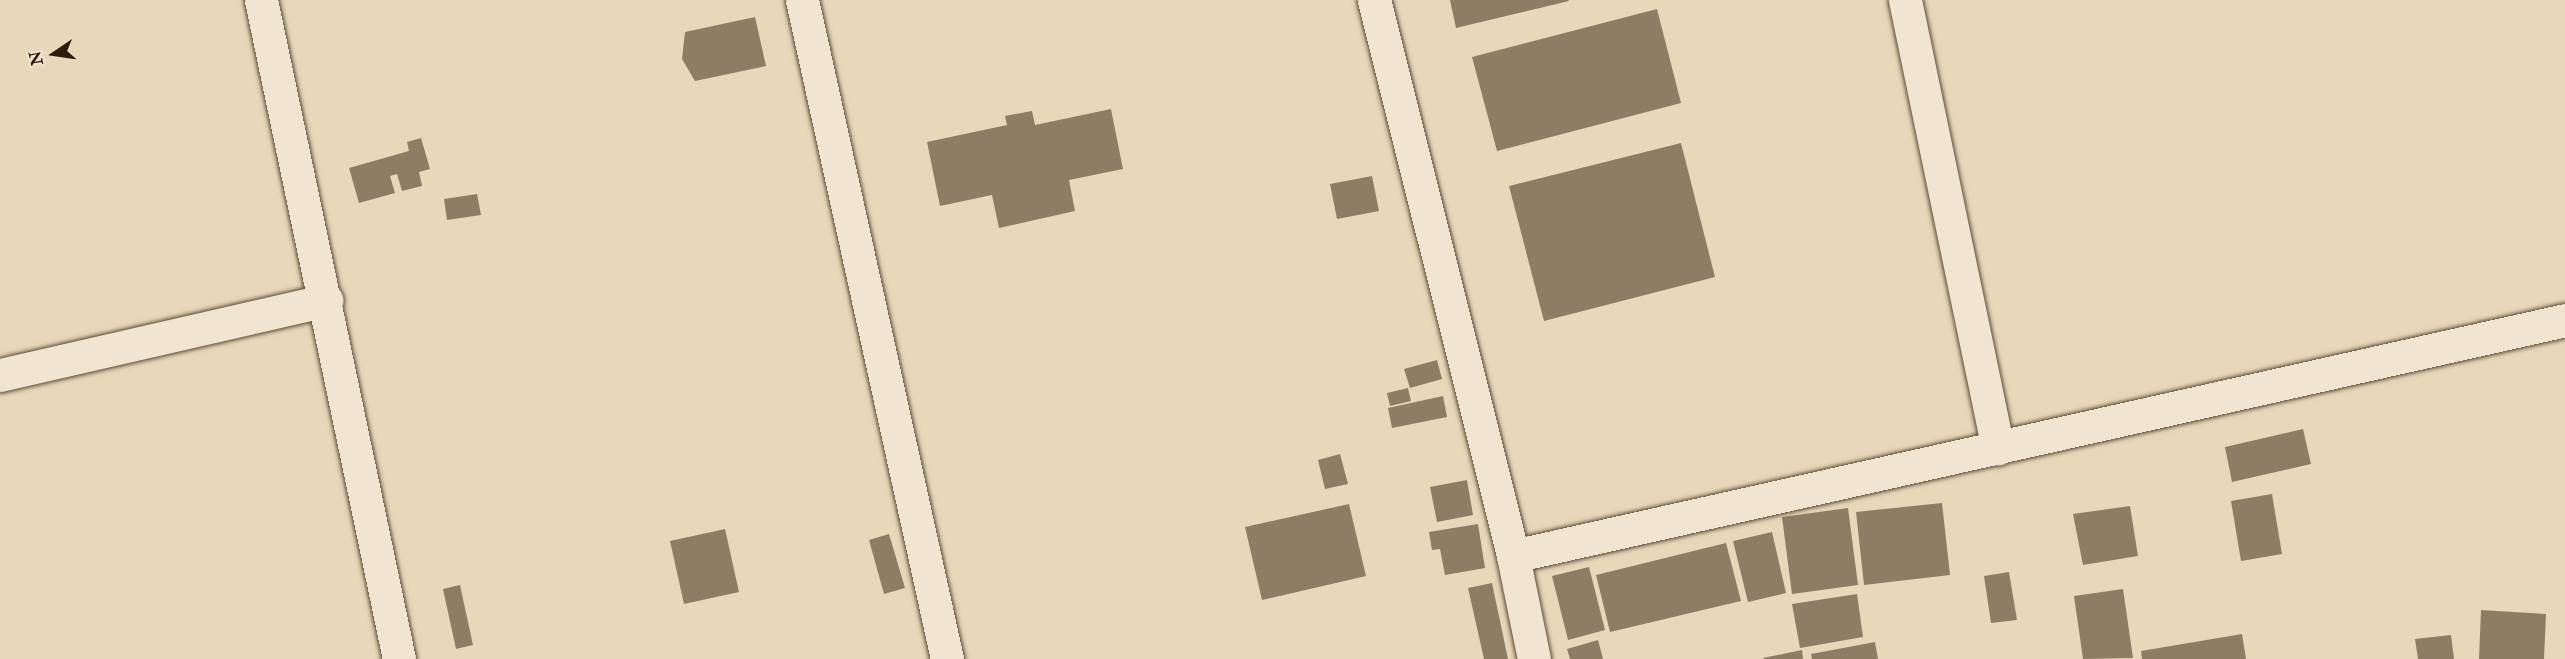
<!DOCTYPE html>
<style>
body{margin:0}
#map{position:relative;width:2565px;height:659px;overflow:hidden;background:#e8d7b8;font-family:"IM FELL Double Pica",serif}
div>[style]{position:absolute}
.building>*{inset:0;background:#8e7d65}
.roads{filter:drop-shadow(0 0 2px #5c4b36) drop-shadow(0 0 2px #5c4b36)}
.minor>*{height:33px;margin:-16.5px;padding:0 16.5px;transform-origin:16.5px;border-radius:16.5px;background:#f0e5d1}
span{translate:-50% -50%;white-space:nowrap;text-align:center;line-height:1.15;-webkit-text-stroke:5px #f0e5d1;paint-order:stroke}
.north{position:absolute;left:24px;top:24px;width:60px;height:60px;-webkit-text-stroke:4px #f0e5d1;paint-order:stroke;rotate:257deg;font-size:16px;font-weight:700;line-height:24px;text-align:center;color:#2d1c0b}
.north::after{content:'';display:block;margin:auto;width:21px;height:27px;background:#2d1c0b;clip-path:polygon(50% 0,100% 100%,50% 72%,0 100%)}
</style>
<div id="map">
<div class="building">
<i style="clip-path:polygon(1450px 0,1568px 0,1569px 1px,1456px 28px)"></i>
<i style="clip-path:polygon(1657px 9px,1681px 103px,1497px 151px,1472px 57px)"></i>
<i style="clip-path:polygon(755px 17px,766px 66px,695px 81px,682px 59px,685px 32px)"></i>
<i style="clip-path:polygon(1111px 109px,1123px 169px,1069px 180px,1075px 211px,999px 228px,992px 195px,940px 206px,927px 142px,1007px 125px,1005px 116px,1032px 111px,1035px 125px)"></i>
<i style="clip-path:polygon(421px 138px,430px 169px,419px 172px,422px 186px,402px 191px,397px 174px,390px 176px,395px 193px,359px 203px,349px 168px,409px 151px,407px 142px)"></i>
<i style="clip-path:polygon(1681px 143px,1715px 277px,1544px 321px,1509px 186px)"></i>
<i style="clip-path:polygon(1372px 176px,1379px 211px,1337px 219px,1330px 184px)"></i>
<i style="clip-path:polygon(477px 194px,481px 215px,447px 220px,444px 199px)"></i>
<i style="clip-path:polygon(1437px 360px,1442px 379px,1410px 388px,1404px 369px)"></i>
<i style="clip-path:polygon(1408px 388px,1411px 401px,1390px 406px,1387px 393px)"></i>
<i style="clip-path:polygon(1443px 396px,1447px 417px,1392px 428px,1388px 408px)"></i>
<i style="clip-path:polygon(2303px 429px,2311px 464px,2232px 482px,2225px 447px)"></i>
<i style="clip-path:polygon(1340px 454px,1348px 484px,1325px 489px,1318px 460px)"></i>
<i style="clip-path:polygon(1467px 480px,1473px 515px,1437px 522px,1430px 487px)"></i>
<i style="clip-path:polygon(2272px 494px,2282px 554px,2241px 561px,2231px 501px)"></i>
<i style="clip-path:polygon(1942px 503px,1950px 575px,1864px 585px,1856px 512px)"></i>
<i style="clip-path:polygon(1349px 504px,1366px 576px,1262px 600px,1245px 527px)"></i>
<i style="clip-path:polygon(2130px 506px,2138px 556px,2083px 565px,2073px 514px)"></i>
<i style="clip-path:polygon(1848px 508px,1858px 585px,1792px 594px,1782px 517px)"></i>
<i style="clip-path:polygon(1478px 524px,1485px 568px,1445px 575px,1440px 549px,1432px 550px,1429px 532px)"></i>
<i style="clip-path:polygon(725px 529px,739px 592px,684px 604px,670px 541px)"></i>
<i style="clip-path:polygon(1772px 532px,1786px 593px,1748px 602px,1733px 541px)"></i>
<i style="clip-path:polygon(889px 534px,905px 588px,884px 594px,869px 540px)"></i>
<i style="clip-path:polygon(1726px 543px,1741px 601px,1610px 632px,1596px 575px)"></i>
<i style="clip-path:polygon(1589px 567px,1605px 630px,1568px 640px,1552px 576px)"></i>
<i style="clip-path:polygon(2009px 572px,2017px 620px,1991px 623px,1984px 576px)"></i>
<i style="clip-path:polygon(1492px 583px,1508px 659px,1484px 659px,1468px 588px)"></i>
<i style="clip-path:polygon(460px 585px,473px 645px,456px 649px,443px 589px)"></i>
<i style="clip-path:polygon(2123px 589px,2133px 658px,2083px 659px,2074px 596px)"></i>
<i style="clip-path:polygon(1857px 594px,1863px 637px,1800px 648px,1792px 604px)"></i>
<i style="clip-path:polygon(2481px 610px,2546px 614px,2544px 659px,2479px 659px)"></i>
<i style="clip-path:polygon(2242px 634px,2246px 659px,2142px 659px,2141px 651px)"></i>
<i style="clip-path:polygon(2451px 635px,2454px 659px,2418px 659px,2415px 639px)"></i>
<i style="clip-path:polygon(1598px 640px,1603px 659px,1570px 659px,1567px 649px)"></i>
<i style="clip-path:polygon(1875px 642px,1878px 659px,1812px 659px,1811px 654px)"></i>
<i style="clip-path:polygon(1802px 650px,1803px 659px,1764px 659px,1763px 658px)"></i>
</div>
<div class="roads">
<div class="minor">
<i style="left:261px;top:0;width:673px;rotate:78.17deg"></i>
<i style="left:802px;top:0;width:675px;rotate:77.59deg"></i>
<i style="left:1374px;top:0;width:573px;rotate:75.96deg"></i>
<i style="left:1513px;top:556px;width:105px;rotate:78.5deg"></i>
<i style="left:1905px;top:0;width:458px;rotate:78.3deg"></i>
<i style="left:0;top:375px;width:335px;rotate:-12.9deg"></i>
<i style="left:1513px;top:556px;width:1078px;rotate:-12.64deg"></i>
</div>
</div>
<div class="north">N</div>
</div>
